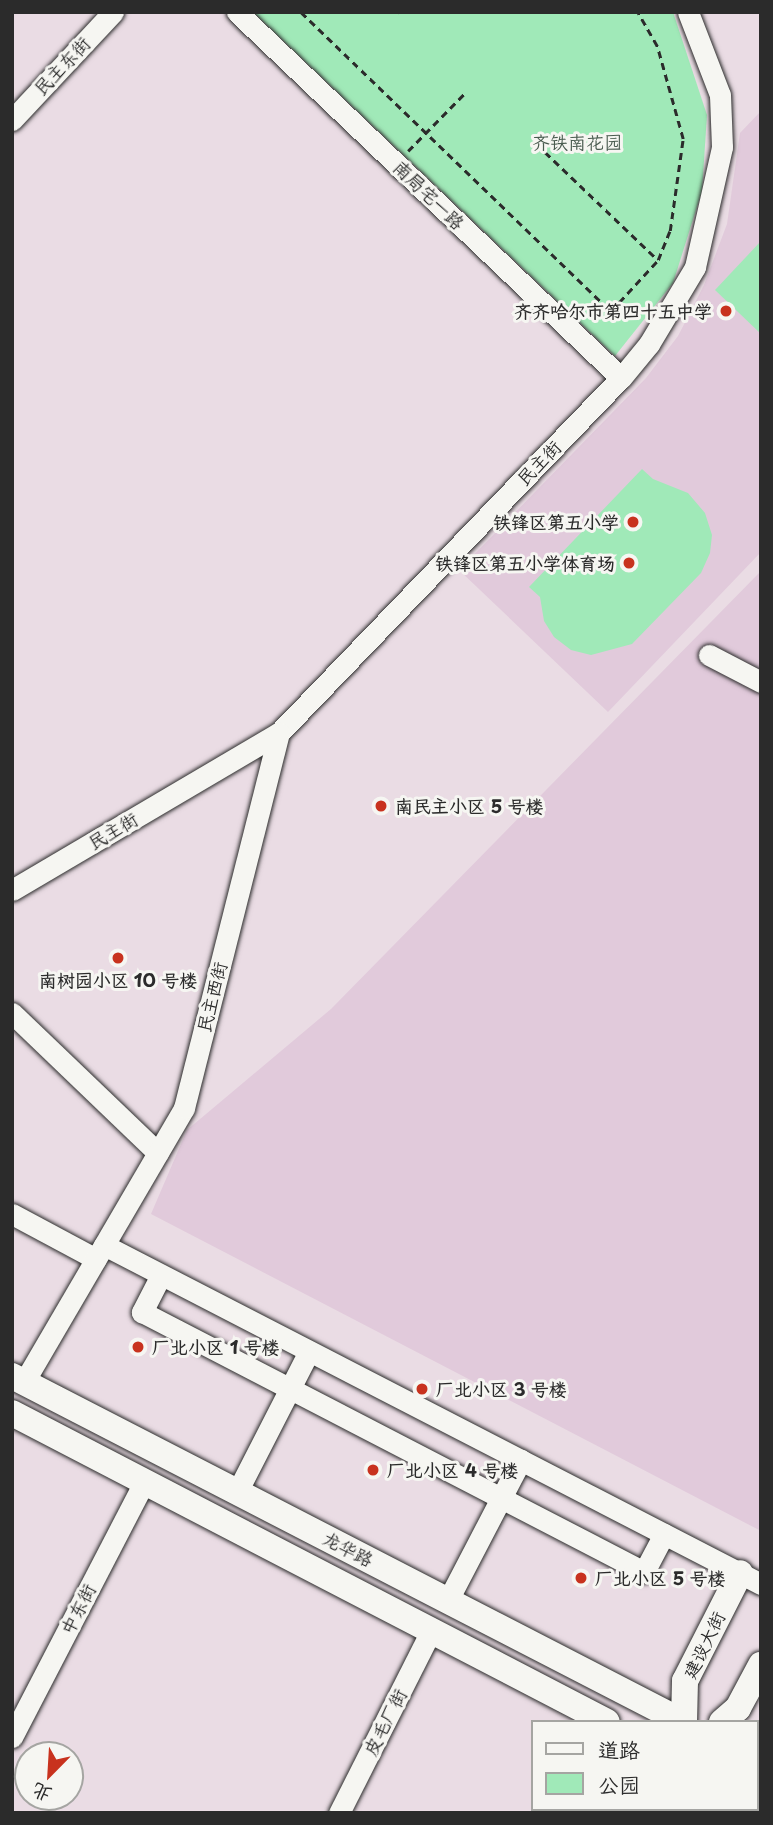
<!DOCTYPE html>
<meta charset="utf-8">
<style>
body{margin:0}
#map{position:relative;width:773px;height:1825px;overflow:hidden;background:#eadce4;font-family:"Playpen Sans","LXGW WenKai TC",sans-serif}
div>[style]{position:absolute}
.built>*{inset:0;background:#e1cadb}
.green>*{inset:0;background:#a0e9b8}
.path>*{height:2.5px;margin-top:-1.25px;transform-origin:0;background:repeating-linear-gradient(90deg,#2b2b2b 0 7px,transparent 0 12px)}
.roads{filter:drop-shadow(0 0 2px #2b2b2b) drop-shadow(0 0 2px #2b2b2b)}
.minor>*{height:21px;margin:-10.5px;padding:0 10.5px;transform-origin:10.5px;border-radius:10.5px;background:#f6f6f2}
.major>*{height:26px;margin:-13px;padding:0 13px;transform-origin:13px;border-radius:13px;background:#f6f6f2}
.dots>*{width:19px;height:19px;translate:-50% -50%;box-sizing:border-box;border:4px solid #f6f6f2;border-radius:50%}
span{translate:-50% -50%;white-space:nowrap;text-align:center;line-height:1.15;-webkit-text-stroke:6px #f6f6f2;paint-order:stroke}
.street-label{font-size:18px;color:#2b2b2b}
.park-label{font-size:18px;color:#485a4e}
.poi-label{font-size:18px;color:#2b2b2b;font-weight:700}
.right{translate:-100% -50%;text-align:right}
.left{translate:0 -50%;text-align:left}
.frame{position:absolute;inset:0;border:14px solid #2b2b2b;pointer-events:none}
.legend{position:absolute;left:531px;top:1720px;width:228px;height:91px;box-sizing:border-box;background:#f6f6f2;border:2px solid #a5a5a2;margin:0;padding:9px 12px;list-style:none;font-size:21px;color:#2b2b2b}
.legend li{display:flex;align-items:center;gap:14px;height:35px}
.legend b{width:35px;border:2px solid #a5a5a2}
.north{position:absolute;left:14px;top:1741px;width:70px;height:70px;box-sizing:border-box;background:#f6f6f2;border:2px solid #a5a5a2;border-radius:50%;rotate:204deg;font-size:19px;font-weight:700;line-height:28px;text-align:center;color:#2b2b2b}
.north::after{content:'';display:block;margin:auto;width:24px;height:32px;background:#c8321e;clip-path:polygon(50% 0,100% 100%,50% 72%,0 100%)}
</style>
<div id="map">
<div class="built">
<i style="clip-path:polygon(761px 111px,761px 552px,608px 712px,459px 570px,646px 378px,678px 336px,704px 285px,727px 224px,740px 133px)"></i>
<i style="clip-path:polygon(761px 571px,761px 1531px,151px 1214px,187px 1130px,331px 1009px)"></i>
</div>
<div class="green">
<i style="clip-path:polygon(253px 12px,673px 12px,707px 115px,702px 191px,673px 283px,615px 356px)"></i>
<i style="clip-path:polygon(761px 241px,761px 334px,715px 290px)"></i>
<i style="clip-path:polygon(642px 469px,653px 479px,688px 493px,705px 513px,712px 535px,710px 553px,701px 573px,632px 644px,591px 655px,571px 650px,554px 637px,544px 621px,540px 597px,529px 587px)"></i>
</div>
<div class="path">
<i style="left:301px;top:12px;width:431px;rotate:44deg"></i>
<i style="left:611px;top:311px;width:69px;rotate:-47.3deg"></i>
<i style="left:658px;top:260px;width:31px;rotate:-68deg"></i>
<i style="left:670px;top:231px;width:93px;rotate:-82deg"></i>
<i style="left:683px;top:139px;width:97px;rotate:-105.6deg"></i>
<i style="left:657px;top:46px;width:39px;rotate:-120deg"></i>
<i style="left:399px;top:12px;width:1px;rotate:45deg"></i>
<i style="left:408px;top:151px;width:81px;rotate:-45.5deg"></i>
<i style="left:545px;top:152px;width:156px;rotate:43.7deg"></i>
</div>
<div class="roads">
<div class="minor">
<i style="left:237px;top:12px;width:530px;rotate:43.63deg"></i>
<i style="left:12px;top:120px;width:148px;rotate:-46.9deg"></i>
<i style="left:709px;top:655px;width:59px;rotate:27.4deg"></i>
<i style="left:12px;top:890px;width:310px;rotate:-30.5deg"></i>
<i style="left:279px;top:733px;width:493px;rotate:-46.1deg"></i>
<i style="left:621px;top:378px;width:44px;rotate:-50.5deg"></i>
<i style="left:649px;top:344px;width:90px;rotate:-59.1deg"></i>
<i style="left:695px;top:267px;width:123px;rotate:-77.3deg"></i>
<i style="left:722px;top:147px;width:52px;rotate:-92.2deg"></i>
<i style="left:720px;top:95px;width:89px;rotate:-111.1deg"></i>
<i style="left:12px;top:1013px;width:202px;rotate:43.8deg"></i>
<i style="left:12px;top:1214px;width:95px;rotate:28.2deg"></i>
<i style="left:104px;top:1245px;width:739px;rotate:27.29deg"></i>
<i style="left:161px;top:1275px;width:42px;rotate:117.2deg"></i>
<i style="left:142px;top:1312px;width:565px;rotate:27.38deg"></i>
<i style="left:644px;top:1572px;width:43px;rotate:-62.2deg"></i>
<i style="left:24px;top:1382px;width:317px;rotate:-59.7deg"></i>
<i style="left:184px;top:1108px;width:387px;rotate:-75.8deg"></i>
<i style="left:237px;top:1492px;width:158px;rotate:-62.9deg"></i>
<i style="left:448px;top:1600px;width:158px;rotate:-62.5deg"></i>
<i style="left:12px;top:1737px;width:287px;rotate:-62.6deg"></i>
<i style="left:339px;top:1813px;width:204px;rotate:-63.2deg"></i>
</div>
<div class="major">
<i style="left:12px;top:1376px;width:755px;rotate:27.28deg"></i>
<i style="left:12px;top:1413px;width:670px;rotate:27.44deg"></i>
<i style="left:684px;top:1722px;width:41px;rotate:-88.6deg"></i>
<i style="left:685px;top:1681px;width:121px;rotate:-63deg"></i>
<i style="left:722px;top:1722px;width:21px;rotate:-41deg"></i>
<i style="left:738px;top:1708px;width:49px;rotate:-61.9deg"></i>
<i style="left:757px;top:1760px;width:4px;rotate:27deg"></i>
<i style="left:757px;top:1800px;width:4px;rotate:14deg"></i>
<i style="left:638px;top:1813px;width:4px;rotate:-63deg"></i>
<i style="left:667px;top:1813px;width:4px;rotate:-63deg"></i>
</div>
</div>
<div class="dots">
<i style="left:726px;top:311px;background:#c8321e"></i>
<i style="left:633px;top:522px;background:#c8321e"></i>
<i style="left:629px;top:563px;background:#c8321e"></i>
<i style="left:381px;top:806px;background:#c8321e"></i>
<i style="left:118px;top:958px;background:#c8321e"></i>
<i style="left:138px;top:1347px;background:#c8321e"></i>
<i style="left:422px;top:1389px;background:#c8321e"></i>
<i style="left:373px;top:1470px;background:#c8321e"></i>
<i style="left:581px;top:1578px;background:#c8321e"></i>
</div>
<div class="street-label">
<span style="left:62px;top:66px;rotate:-47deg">民主东街</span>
<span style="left:429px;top:195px;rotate:44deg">南局宅一路</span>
<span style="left:539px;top:463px;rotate:-46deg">民主街</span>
<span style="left:113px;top:831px;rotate:-31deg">民主街</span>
<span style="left:212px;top:997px;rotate:-76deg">民主西街</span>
<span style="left:348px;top:1549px;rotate:27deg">龙华路</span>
<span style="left:78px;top:1609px;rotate:-63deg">中东街</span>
<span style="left:704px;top:1645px;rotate:-64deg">建设大街</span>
<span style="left:385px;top:1722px;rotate:-63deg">皮毛厂街</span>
</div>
<div class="park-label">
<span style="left:577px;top:142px">齐铁南花园</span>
</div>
<div class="poi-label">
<span class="right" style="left:712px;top:311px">齐齐哈尔市第四十五中学</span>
<span class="right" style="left:619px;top:522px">铁锋区第五小学</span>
<span class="right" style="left:615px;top:563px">铁锋区第五小学体育场</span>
<span class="left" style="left:395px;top:806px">南民主小区 5 号楼</span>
<span style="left:118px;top:980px">南树园小区 10 号楼</span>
<span class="left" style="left:152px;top:1347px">厂北小区 1 号楼</span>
<span class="left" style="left:436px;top:1389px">厂北小区 3 号楼</span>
<span class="left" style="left:387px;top:1470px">厂北小区 4 号楼</span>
<span class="left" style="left:595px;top:1578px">厂北小区 5 号楼</span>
</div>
<div class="frame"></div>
<ul class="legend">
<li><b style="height:9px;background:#f6f6f2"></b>道路</li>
<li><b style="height:19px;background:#a0e9b8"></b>公园</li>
</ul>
<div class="north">北</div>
</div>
